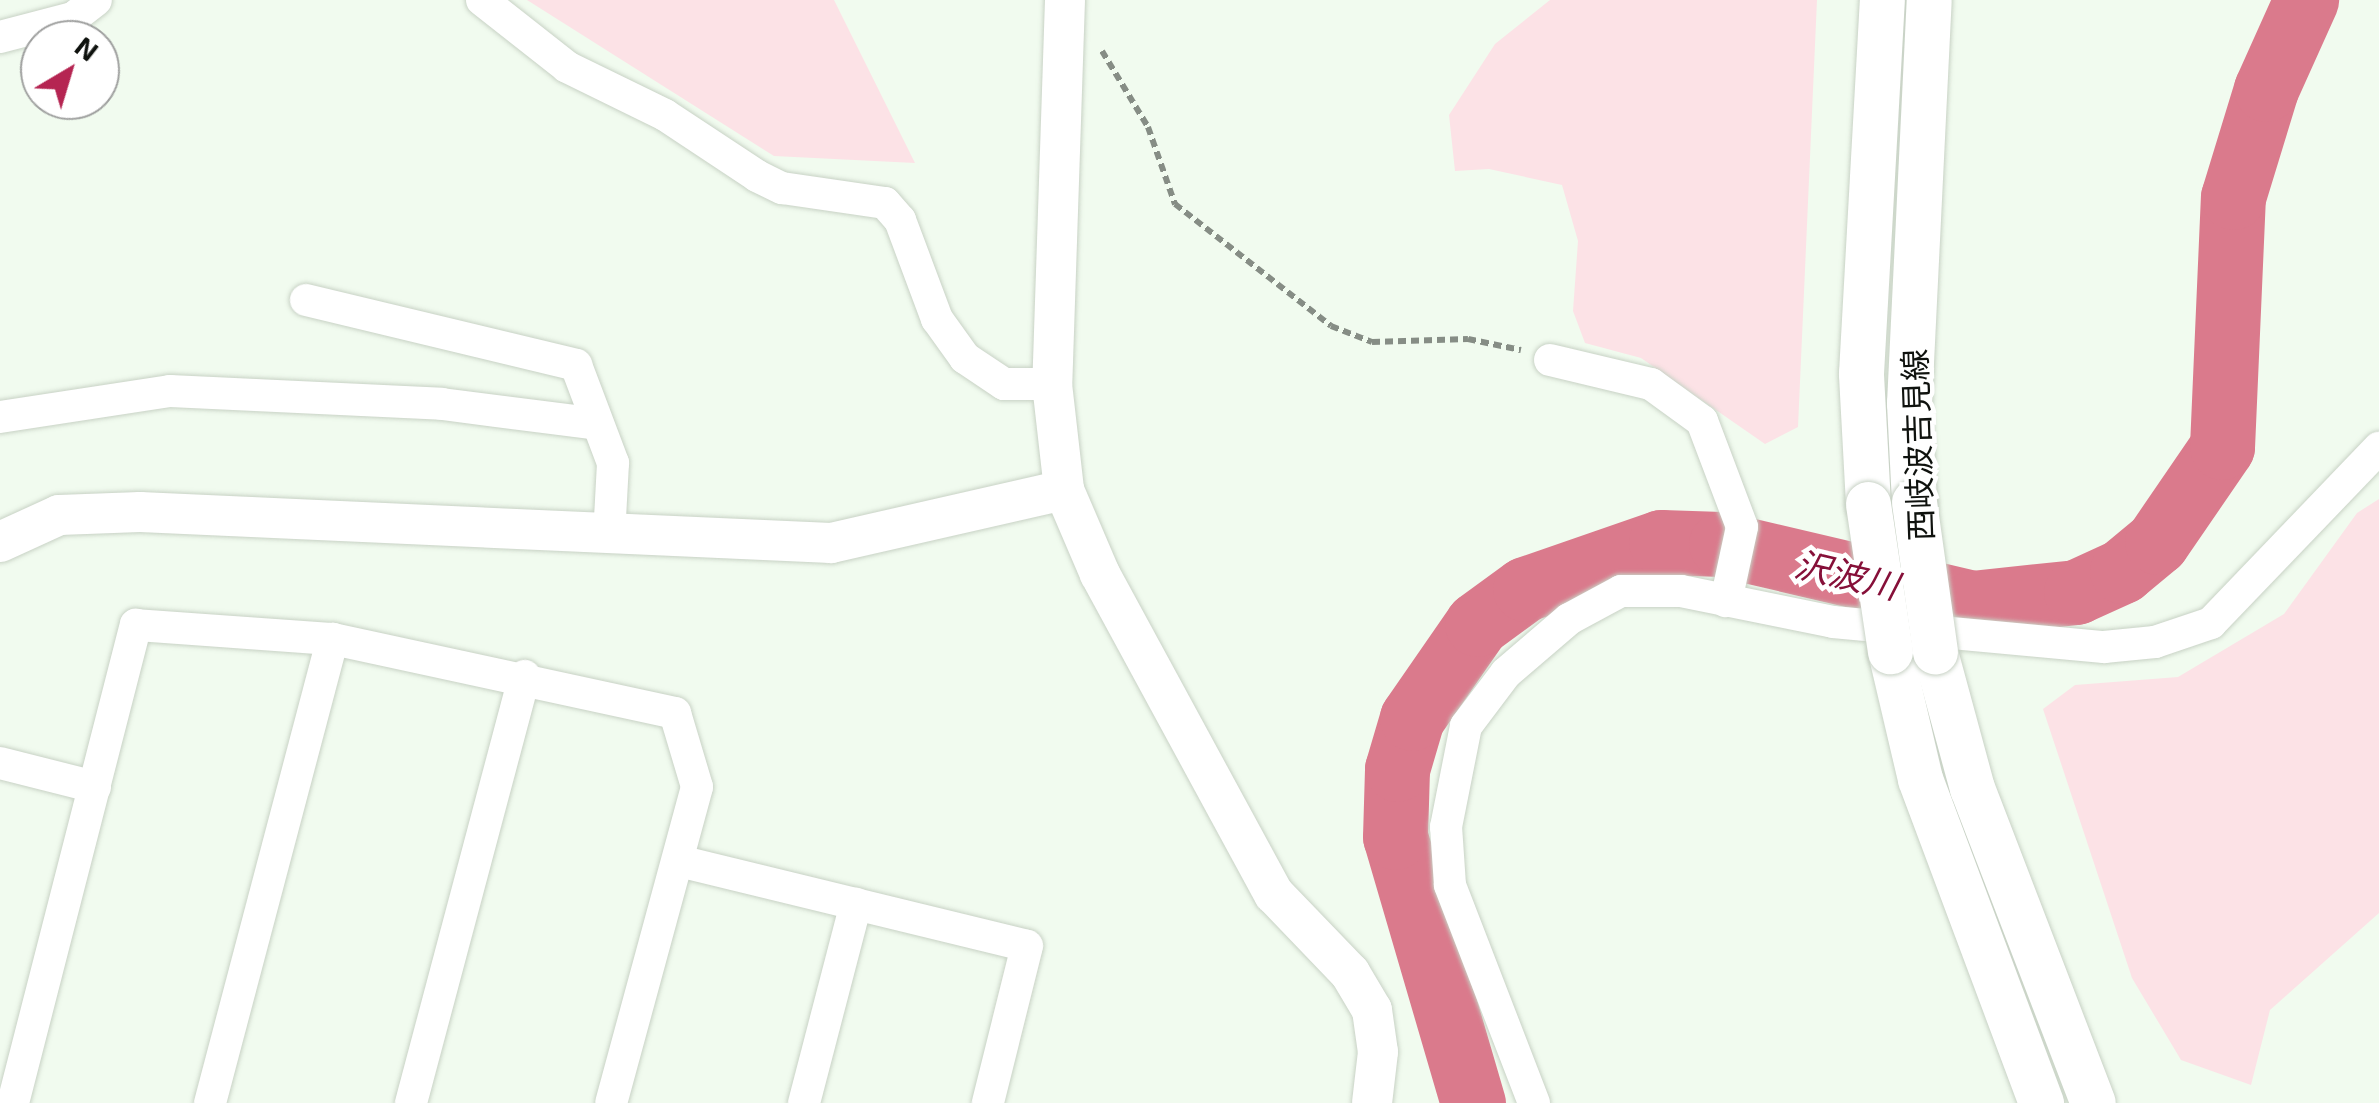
<!DOCTYPE html>
<meta charset="utf-8">
<style>
body{margin:0}
#map{position:relative;width:2379px;height:1103px;overflow:hidden;background:#f1fbef;font-family:"Exo 2","Noto Sans JP",sans-serif}
div>[style]{position:absolute}
.green>*{inset:0;background:#fce2e6}
.river>*{height:65px;margin:-32.5px;padding:0 32.5px;transform-origin:32.5px;border-radius:32.5px;background:#da7a8c}
.path>*{height:6px;margin-top:-3px;transform-origin:0;background:repeating-linear-gradient(90deg,#868d85 0 8px,transparent 0 13px)}
.roads{filter:drop-shadow(0 0 2px #c8d2c5) drop-shadow(0 0 2px #c8d2c5)}
.minor>*{height:32px;margin:-16px;padding:0 16px;transform-origin:16px;border-radius:16px;background:#fff}
.tertiary>*{height:40px;margin:-20px;padding:0 20px;transform-origin:20px;border-radius:20px;background:#fff}
.secondary>*{height:45px;margin:-22.5px;padding:0 22.5px;transform-origin:22.5px;border-radius:22.5px;background:#fff}
.bridges{filter:drop-shadow(0 0 2px #c8d2c5) drop-shadow(0 0 2px #c8d2c5)}
.secondary-bridge>*{height:45px;margin:-22.5px;padding:0 22.5px;transform-origin:22.5px;border-radius:22.5px;background:#fff}
span{translate:-50% -50%;white-space:nowrap;text-align:center;line-height:1.15;-webkit-text-stroke:9px #fff;paint-order:stroke}
.street-label{font-size:32px;color:#0f120e}
.water-label{font-size:35px;color:#861039;font-style:italic}
.north{position:absolute;left:20px;top:20px;width:100px;height:100px;box-sizing:border-box;background:#fff;border:2px solid #9fa09f;border-radius:50%;rotate:38deg;font-size:28px;font-weight:700;line-height:40px;text-align:center;color:#0f120e}
.north::after{content:'';display:block;margin:auto;width:35px;height:45px;background:#b52552;clip-path:polygon(50% 0,100% 100%,50% 72%,0 100%)}
</style>
<div id="map">
<div class="green">
<i style="clip-path:polygon(527px 0,834px 0,915px 163px,774px 156px)"></i>
<i style="clip-path:polygon(1550px 0,1817px 0,1798px 427px,1765px 444px,1641px 358px,1585px 343px,1573px 311px,1578px 241px,1562px 185px,1489px 169px,1455px 171px,1449px 115px,1495px 44px)"></i>
<i style="clip-path:polygon(2379px 499px,2379px 913px,2270px 1010px,2251px 1085px,2181px 1060px,2132px 978px,2043px 709px,2075px 685px,2178px 677px,2284px 614px,2357px 513px)"></i>
</div>
<div class="river">
<i style="left:1473px;top:1103px;width:277px;rotate:-106.3deg"></i>
<i style="left:1395px;top:837px;width:68px;rotate:-88.3deg"></i>
<i style="left:1397px;top:769px;width:53px;rotate:-73.6deg"></i>
<i style="left:1412px;top:718px;width:114px;rotate:-55.3deg"></i>
<i style="left:1477px;top:624px;width:59px;rotate:-36.1deg"></i>
<i style="left:1525px;top:589px;width:144px;rotate:-19.1deg"></i>
<i style="left:1661px;top:542px;width:60px;rotate:1.9deg"></i>
<i style="left:1721px;top:544px;width:258px;rotate:13.2deg"></i>
<i style="left:1972px;top:603px;width:105px;rotate:-6deg"></i>
<i style="left:2076px;top:592px;width:51px;rotate:-24.5deg"></i>
<i style="left:2122px;top:571px;width:45px;rotate:-39.6deg"></i>
<i style="left:2157px;top:542px;width:115px;rotate:-55.6deg"></i>
<i style="left:2222px;top:447px;width:250px;rotate:-87.5deg"></i>
<i style="left:2233px;top:197px;width:113px;rotate:-73deg"></i>
<i style="left:2266px;top:89px;width:98px;rotate:-65.8deg"></i>
</div>
<div class="path">
<i style="left:1102px;top:51px;width:89px;rotate:58.8deg"></i>
<i style="left:1148px;top:127px;width:82px;rotate:70.7deg"></i>
<i style="left:1175px;top:204px;width:198px;rotate:38deg"></i>
<i style="left:1331px;top:326px;width:44px;rotate:21.3deg"></i>
<i style="left:1372px;top:342px;width:96px;rotate:-1.8deg"></i>
<i style="left:1468px;top:339px;width:54px;rotate:11.7deg"></i>
</div>
<div class="roads">
<div class="minor">
<i style="left:482px;top:0;width:108px;rotate:38.2deg"></i>
<i style="left:567px;top:67px;width:109px;rotate:26.1deg"></i>
<i style="left:665px;top:115px;width:110px;rotate:33.5deg"></i>
<i style="left:757px;top:176px;width:28px;rotate:26deg"></i>
<i style="left:782px;top:188px;width:104px;rotate:8.3deg"></i>
<i style="left:885px;top:203px;width:23px;rotate:49deg"></i>
<i style="left:900px;top:220px;width:106px;rotate:69.5deg"></i>
<i style="left:937px;top:319px;width:48px;rotate:54.3deg"></i>
<i style="left:965px;top:358px;width:47px;rotate:33.7deg"></i>
<i style="left:1004px;top:384px;width:48px"></i>
<i style="left:0;top:37px;width:75px;rotate:-14.6deg"></i>
<i style="left:73px;top:18px;width:29px;rotate:-38deg"></i>
<i style="left:306px;top:300px;width:278px;rotate:13.5deg"></i>
<i style="left:576px;top:365px;width:105px;rotate:69.3deg"></i>
<i style="left:613px;top:463px;width:74px;rotate:93.1deg"></i>
<i style="left:1550px;top:360px;width:104px;rotate:13.4deg"></i>
<i style="left:1651px;top:384px;width:63px;rotate:36deg"></i>
<i style="left:1702px;top:421px;width:113px;rotate:69.3deg"></i>
<i style="left:1742px;top:527px;width:76px;rotate:102.2deg"></i>
<i style="left:0;top:417px;width:172px;rotate:-8.7deg"></i>
<i style="left:170px;top:391px;width:272px;rotate:2.7deg"></i>
<i style="left:442px;top:404px;width:157px;rotate:7.3deg"></i>
<i style="left:0;top:763px;width:98px;rotate:14.2deg"></i>
<i style="left:679px;top:861px;width:358px;rotate:13.7deg"></i>
<i style="left:1027px;top:946px;width:162px;rotate:104deg"></i>
<i style="left:13px;top:1103px;width:494px;rotate:-75.6deg"></i>
<i style="left:136px;top:625px;width:197px;rotate:4.1deg"></i>
<i style="left:333px;top:639px;width:350px;rotate:12.2deg"></i>
<i style="left:675px;top:713px;width:77px;rotate:73.4deg"></i>
<i style="left:697px;top:787px;width:327px;rotate:105.2deg"></i>
<i style="left:210px;top:1103px;width:480px;rotate:-75.2deg"></i>
<i style="left:411px;top:1103px;width:442px;rotate:-75.1deg"></i>
<i style="left:804px;top:1103px;width:206px;rotate:-75.4deg"></i>
<i style="left:1534px;top:1103px;width:234px;rotate:-111.1deg"></i>
<i style="left:1450px;top:885px;width:58px;rotate:-93.9deg"></i>
<i style="left:1446px;top:827px;width:103px;rotate:-78.8deg"></i>
<i style="left:1466px;top:726px;width:66px;rotate:-53deg"></i>
<i style="left:1506px;top:673px;width:83px;rotate:-40.6deg"></i>
<i style="left:1569px;top:619px;width:59px;rotate:-28.3deg"></i>
<i style="left:1621px;top:591px;width:60px"></i>
<i style="left:1681px;top:591px;width:155px;rotate:11.5deg"></i>
<i style="left:1833px;top:622px;width:272px;rotate:5.3deg"></i>
<i style="left:2104px;top:647px;width:51px;rotate:-5.6deg"></i>
<i style="left:2155px;top:642px;width:59px;rotate:-18.7deg"></i>
<i style="left:2211px;top:623px;width:243px;rotate:-46.2deg"></i>
</div>
<div class="tertiary">
<i style="left:1065px;top:0;width:384px;rotate:91.9deg"></i>
<i style="left:1052px;top:384px;width:107px;rotate:83.5deg"></i>
<i style="left:1064px;top:490px;width:91px;rotate:66.8deg"></i>
<i style="left:1100px;top:574px;width:364px;rotate:61.5deg"></i>
<i style="left:1274px;top:894px;width:110px;rotate:46.1deg"></i>
<i style="left:1350px;top:973px;width:43px;rotate:59.3deg"></i>
<i style="left:1372px;top:1010px;width:42px;rotate:81.9deg"></i>
<i style="left:1378px;top:1052px;width:51px;rotate:96.7deg"></i>
<i style="left:0;top:542px;width:65px;rotate:-24.6deg"></i>
<i style="left:59px;top:515px;width:81px;rotate:-2.1deg"></i>
<i style="left:140px;top:512px;width:692px;rotate:2.57deg"></i>
<i style="left:831px;top:543px;width:239px;rotate:-12.8deg"></i>
</div>
<div class="secondary">
<i style="left:1914px;top:502px;width:99px;rotate:-92.9deg"></i>
<i style="left:1909px;top:403px;width:403px;rotate:-87.2deg"></i>
<i style="left:1868px;top:504px;width:131px;rotate:-93.1deg"></i>
<i style="left:1861px;top:373px;width:374px;rotate:-86.8deg"></i>
<i style="left:1890px;top:651px;width:131px;rotate:76.8deg"></i>
<i style="left:1920px;top:779px;width:346px;rotate:69.5deg"></i>
<i style="left:1935px;top:652px;width:141px;rotate:74.8deg"></i>
<i style="left:1972px;top:788px;width:337px;rotate:69deg"></i>
</div>
</div>
<div class="bridges">
<div class="secondary-bridge">
<i style="left:1914px;top:502px;width:151px;rotate:82deg"></i>
<i style="left:1868px;top:504px;width:149px;rotate:81.5deg"></i>
</div>
</div>
<div class="street-label">
<span style="left:1917px;top:445px;rotate:-92deg">西岐波吉見線</span>
</div>
<div class="water-label">
<span style="left:1847px;top:574px;rotate:13deg">沢波川</span>
</div>
<div class="north">N</div>
</div>
